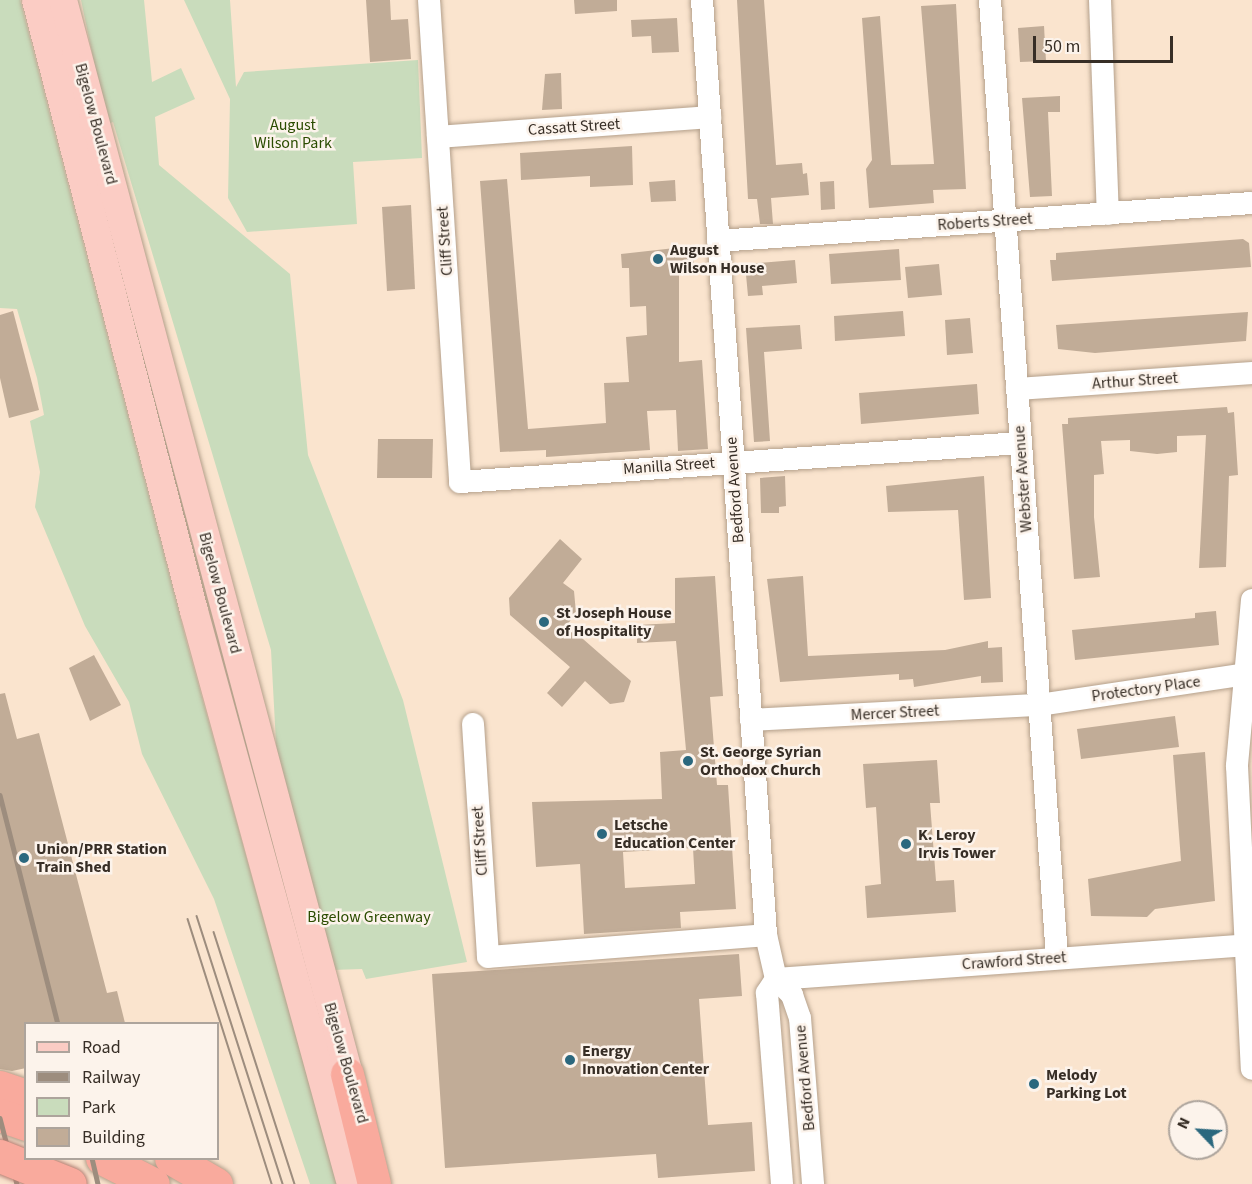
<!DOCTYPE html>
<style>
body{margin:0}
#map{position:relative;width:1252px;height:1184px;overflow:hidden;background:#fae4ce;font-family:"Source Sans 3",sans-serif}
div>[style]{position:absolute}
.green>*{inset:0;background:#c9dcbc}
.building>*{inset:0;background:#c1ac97}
.roads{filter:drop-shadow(0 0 2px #b4a08b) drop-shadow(0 0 2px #b4a08b)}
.minor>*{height:22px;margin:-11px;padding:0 11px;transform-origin:11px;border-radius:11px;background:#fff}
.major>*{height:28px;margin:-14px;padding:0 14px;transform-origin:14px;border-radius:14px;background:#fbccc4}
.highway>*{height:33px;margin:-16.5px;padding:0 16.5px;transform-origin:16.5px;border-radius:16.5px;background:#f9aa9d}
.tram>*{height:1.5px;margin:-0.75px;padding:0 0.75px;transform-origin:0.75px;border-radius:0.75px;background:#9d8d7e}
.rail>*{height:4.5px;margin:-2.25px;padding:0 2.25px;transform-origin:2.25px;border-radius:2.25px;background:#9d8d7e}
.bridges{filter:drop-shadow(0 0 2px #b57f73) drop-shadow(0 0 2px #b57f73)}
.highway-bridge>*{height:33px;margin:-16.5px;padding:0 16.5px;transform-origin:16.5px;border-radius:16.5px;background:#f9aa9d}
.dots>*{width:16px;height:16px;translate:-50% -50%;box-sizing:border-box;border:3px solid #fcf3eb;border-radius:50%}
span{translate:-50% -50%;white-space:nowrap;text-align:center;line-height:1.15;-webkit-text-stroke:5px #fcf3eb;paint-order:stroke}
.street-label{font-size:16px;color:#372e26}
.park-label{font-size:16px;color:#2b4c00}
.poi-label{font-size:16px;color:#372e26;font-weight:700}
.left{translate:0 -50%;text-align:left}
.legend{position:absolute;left:24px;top:1022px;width:195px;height:138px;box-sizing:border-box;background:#fcf3eb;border:2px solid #ada49c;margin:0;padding:8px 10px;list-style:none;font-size:18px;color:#372e26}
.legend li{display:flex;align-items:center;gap:12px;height:30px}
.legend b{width:30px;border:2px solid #ada49c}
.north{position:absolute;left:1168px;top:1100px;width:60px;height:60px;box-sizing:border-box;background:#fcf3eb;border:2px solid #ada49c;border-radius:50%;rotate:295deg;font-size:16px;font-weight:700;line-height:24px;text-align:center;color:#372e26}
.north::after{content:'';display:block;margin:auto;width:21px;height:27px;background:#2b687e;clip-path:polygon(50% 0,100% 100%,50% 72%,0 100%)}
.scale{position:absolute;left:1033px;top:36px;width:140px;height:27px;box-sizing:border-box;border:3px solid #372e26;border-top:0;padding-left:8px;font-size:18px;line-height:21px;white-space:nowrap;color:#372e26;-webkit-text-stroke:4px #fcf3eb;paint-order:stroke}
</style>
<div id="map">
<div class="green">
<i style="clip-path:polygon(0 0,20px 0,186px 640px,337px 1184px,310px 1184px,214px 899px,142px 754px,129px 702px,85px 626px,35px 507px,40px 472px,30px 421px,44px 415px,37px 378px,17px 309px,0 308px)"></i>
<i style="clip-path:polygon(81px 0,144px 0,152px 82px,181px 68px,195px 99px,155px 117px,159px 165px,290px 274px,308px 455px,403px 700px,467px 962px,366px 979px,362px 969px,332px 970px,277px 762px,271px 650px,113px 122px,107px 124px)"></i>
<i style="clip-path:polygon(184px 0,230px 0,236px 87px,244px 72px,418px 60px,422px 158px,353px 162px,357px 224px,247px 232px,228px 198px,230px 99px)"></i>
</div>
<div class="building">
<i style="clip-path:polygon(366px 0,390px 0,391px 20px,408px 19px,411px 59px,370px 62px)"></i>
<i style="clip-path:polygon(574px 0,617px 0,617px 11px,575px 14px)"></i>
<i style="clip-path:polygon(737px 0,764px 0,776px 165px,802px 163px,803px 174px,807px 173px,809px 195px,771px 198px,773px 224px,760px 224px,757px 199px,748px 199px)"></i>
<i style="clip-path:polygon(956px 4px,966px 189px,933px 190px,934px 203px,869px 208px,866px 169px,872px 160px,862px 18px,880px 16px,891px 165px,934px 164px,921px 6px)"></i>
<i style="clip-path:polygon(677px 18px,679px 52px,652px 53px,651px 36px,632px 37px,631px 20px)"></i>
<i style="clip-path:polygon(1044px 26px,1046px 61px,1020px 62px,1018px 28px)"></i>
<i style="clip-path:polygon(561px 73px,562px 109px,542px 110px,545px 74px)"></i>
<i style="clip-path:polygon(1060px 96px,1060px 112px,1048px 112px,1052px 196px,1030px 197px,1022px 98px)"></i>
<i style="clip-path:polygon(632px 146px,633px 185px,590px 187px,590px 176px,521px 180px,520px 153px)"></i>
<i style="clip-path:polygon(507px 179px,528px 429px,606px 423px,604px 383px,629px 382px,626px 337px,647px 335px,646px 306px,630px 307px,629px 268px,622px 268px,621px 254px,693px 246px,694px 264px,679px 265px,679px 362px,702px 360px,708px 449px,678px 451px,676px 410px,647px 411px,650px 450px,546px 457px,546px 450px,500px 452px,480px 181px)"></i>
<i style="clip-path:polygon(675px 180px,676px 201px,651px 202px,649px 182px)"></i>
<i style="clip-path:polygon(834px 181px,835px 209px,821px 210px,820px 182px)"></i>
<i style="clip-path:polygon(411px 205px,415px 289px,387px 291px,382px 207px)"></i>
<i style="clip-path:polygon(1243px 239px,1249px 243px,1251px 267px,1052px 281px,1050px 260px,1056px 260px,1056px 253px)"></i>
<i style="clip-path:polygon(899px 249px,901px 280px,831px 284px,829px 254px)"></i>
<i style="clip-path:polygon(795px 260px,797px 283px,762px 286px,763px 295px,748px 296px,745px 264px)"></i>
<i style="clip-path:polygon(939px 264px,942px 295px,908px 298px,905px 267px)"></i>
<i style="clip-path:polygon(13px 311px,39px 410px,9px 418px,0 378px,0 315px)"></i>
<i style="clip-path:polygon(903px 311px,905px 336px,835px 341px,834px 316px)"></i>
<i style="clip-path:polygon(1248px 312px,1246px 341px,1095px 353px,1058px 349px,1056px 325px)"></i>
<i style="clip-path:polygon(970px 318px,973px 353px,947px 355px,945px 320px)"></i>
<i style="clip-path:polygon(800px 325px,802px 349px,764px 352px,770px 441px,754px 442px,746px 328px)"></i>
<i style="clip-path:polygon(977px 384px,979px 414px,861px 424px,859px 393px)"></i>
<i style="clip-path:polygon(1227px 407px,1228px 413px,1234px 412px,1238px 475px,1229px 476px,1226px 567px,1199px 568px,1206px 435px,1177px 436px,1177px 452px,1157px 454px,1130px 451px,1130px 440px,1101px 441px,1104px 474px,1094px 475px,1094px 517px,1100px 577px,1074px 579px,1062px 424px,1068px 424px,1068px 418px)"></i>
<i style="clip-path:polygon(378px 439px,433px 439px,432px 478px,377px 478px)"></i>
<i style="clip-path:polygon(785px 476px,786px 506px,779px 507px,779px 513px,761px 513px,760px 478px)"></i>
<i style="clip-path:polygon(984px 476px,991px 598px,964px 600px,958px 510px,888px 512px,886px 486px)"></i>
<i style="clip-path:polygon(560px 539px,582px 559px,563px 583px,574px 591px,576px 613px,567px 625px,631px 681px,624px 702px,610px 704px,585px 681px,562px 707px,547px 693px,570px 667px,510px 615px,509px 598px)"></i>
<i style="clip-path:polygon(evenodd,715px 576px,723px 696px,710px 697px,717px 785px,728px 785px,736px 909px,680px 912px,681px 928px,584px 934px,580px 864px,536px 867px,532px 802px,662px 799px,660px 752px,686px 750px,676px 641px,637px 643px,637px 625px,675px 623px,675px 578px,715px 576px,693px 848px,695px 884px,625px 888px,623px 852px,693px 848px)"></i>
<i style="clip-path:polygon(803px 576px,808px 656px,945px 650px,988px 641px,988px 648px,1002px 647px,1003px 682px,981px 683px,981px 676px,914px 687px,913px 679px,899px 680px,899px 674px,780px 682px,767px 579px)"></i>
<i style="clip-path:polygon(1216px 611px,1219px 645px,1075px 660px,1072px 630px,1195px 618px,1195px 613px)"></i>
<i style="clip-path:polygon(94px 655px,121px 705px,90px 721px,69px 668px)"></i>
<i style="clip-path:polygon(5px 693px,17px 739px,39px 733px,107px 993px,117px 991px,125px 1023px,26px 1023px,26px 1068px,12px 1071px,0 1069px,0 694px)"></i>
<i style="clip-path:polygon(1175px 716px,1179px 747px,1081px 759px,1077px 729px)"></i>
<i style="clip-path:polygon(1205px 752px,1215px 901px,1155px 909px,1147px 917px,1091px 916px,1088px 879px,1181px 861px,1173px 755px)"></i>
<i style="clip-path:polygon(937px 760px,940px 803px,930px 803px,936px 881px,954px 880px,956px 912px,867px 918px,865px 886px,881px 884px,876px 807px,866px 808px,863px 764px)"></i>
<i style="clip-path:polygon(739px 954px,742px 996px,699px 999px,708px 1125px,752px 1122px,755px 1171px,658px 1178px,656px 1154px,445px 1168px,432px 974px)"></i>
</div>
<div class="roads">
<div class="minor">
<i style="left:429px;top:0;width:483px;rotate:86.3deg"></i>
<i style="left:460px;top:482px;width:562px;rotate:-3.98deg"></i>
<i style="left:702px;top:0;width:937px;rotate:86.08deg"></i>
<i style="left:766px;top:935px;width:45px;rotate:77.2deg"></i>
<i style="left:776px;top:979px;width:23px;rotate:45deg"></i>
<i style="left:792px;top:995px;width:24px;rotate:71deg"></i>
<i style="left:800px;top:1018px;width:167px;rotate:85.5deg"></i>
<i style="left:990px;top:0;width:960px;rotate:86deg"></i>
<i style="left:1100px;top:0;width:214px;rotate:87.9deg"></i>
<i style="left:438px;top:137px;width:273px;rotate:-4.2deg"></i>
<i style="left:718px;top:241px;width:535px;rotate:-4.07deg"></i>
<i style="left:1017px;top:389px;width:236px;rotate:-3.9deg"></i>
<i style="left:1252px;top:600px;width:167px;rotate:95.2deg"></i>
<i style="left:1237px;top:766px;width:303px;rotate:87.2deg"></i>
<i style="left:751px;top:720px;width:288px;rotate:-3deg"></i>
<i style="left:1039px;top:705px;width:215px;rotate:-8.5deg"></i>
<i style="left:473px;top:724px;width:233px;rotate:86.3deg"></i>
<i style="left:488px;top:957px;width:279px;rotate:-4.5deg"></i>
<i style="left:776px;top:979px;width:477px;rotate:-4.1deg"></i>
<i style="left:776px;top:979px;width:17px;rotate:123deg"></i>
<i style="left:767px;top:993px;width:192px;rotate:85.5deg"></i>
</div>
<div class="major">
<i style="left:36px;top:0;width:631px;rotate:75.5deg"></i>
<i style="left:194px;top:611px;width:594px;rotate:74.68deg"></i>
<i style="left:63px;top:0;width:1132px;rotate:75.1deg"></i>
</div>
<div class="highway">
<i style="left:347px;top:1074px;width:113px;rotate:76.2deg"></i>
<i style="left:0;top:1087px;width:28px;rotate:19deg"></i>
<i style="left:0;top:1115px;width:28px;rotate:19deg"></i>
<i style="left:102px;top:1158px;width:57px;rotate:27deg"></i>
<i style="left:171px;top:1158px;width:52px;rotate:30deg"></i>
</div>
</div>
<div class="tram">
<i style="left:197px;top:916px;width:281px;rotate:72.2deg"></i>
<i style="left:188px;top:919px;width:278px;rotate:72.4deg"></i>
<i style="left:214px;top:932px;width:265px;rotate:72.2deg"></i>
</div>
<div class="rail">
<i style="left:0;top:795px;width:236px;rotate:75.8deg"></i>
<i style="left:0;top:1118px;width:68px;rotate:75.6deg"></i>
<i style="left:92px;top:1158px;width:27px;rotate:77deg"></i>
</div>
<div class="bridges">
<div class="highway-bridge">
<i style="left:0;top:1156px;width:75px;rotate:21.8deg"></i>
</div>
</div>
<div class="dots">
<i style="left:658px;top:259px;background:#2b687e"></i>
<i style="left:544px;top:622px;background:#2b687e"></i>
<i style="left:688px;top:761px;background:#2b687e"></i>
<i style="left:602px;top:834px;background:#2b687e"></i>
<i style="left:906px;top:844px;background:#2b687e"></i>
<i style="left:24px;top:858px;background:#2b687e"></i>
<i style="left:570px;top:1060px;background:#2b687e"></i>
<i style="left:1034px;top:1084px;background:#2b687e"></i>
</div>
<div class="street-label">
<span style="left:96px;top:124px;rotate:75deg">Bigelow Boulevard</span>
<span style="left:574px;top:127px;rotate:-4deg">Cassatt Street</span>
<span style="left:985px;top:222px;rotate:-4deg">Roberts Street</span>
<span style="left:445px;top:241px;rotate:-94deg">Cliff Street</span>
<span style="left:1135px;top:381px;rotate:-4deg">Arthur Street</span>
<span style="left:669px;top:466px;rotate:-4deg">Manilla Street</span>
<span style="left:1023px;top:479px;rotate:-94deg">Webster Avenue</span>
<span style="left:735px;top:490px;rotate:-94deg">Bedford Avenue</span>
<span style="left:220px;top:593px;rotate:75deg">Bigelow Boulevard</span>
<span style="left:1146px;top:689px;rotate:-8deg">Protectory Place</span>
<span style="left:895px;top:713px;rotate:-3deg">Mercer Street</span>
<span style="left:480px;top:841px;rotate:-94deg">Cliff Street</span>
<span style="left:1014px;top:961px;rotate:-4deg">Crawford Street</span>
<span style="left:346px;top:1063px;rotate:74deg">Bigelow Boulevard</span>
<span style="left:805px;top:1078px;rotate:-95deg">Bedford Avenue</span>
</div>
<div class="park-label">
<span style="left:293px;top:134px">August<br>Wilson Park</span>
<span style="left:369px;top:917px">Bigelow Greenway</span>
</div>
<div class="poi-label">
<span class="left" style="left:670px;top:259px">August<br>Wilson House</span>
<span class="left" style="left:556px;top:622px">St Joseph House<br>of Hospitality</span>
<span class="left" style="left:700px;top:761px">St. George Syrian<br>Orthodox Church</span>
<span class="left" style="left:614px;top:834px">Letsche<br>Education Center</span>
<span class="left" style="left:918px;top:844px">K. Leroy<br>Irvis Tower</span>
<span class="left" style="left:36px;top:858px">Union/PRR Station<br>Train Shed</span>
<span class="left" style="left:582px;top:1060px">Energy<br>Innovation Center</span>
<span class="left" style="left:1046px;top:1084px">Melody<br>Parking Lot</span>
</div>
<ul class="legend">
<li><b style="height:8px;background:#fbccc4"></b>Road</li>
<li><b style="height:8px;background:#9d8d7e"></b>Railway</li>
<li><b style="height:16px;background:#c9dcbc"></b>Park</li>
<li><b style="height:16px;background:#c1ac97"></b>Building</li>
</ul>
<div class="north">N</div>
<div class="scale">50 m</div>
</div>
